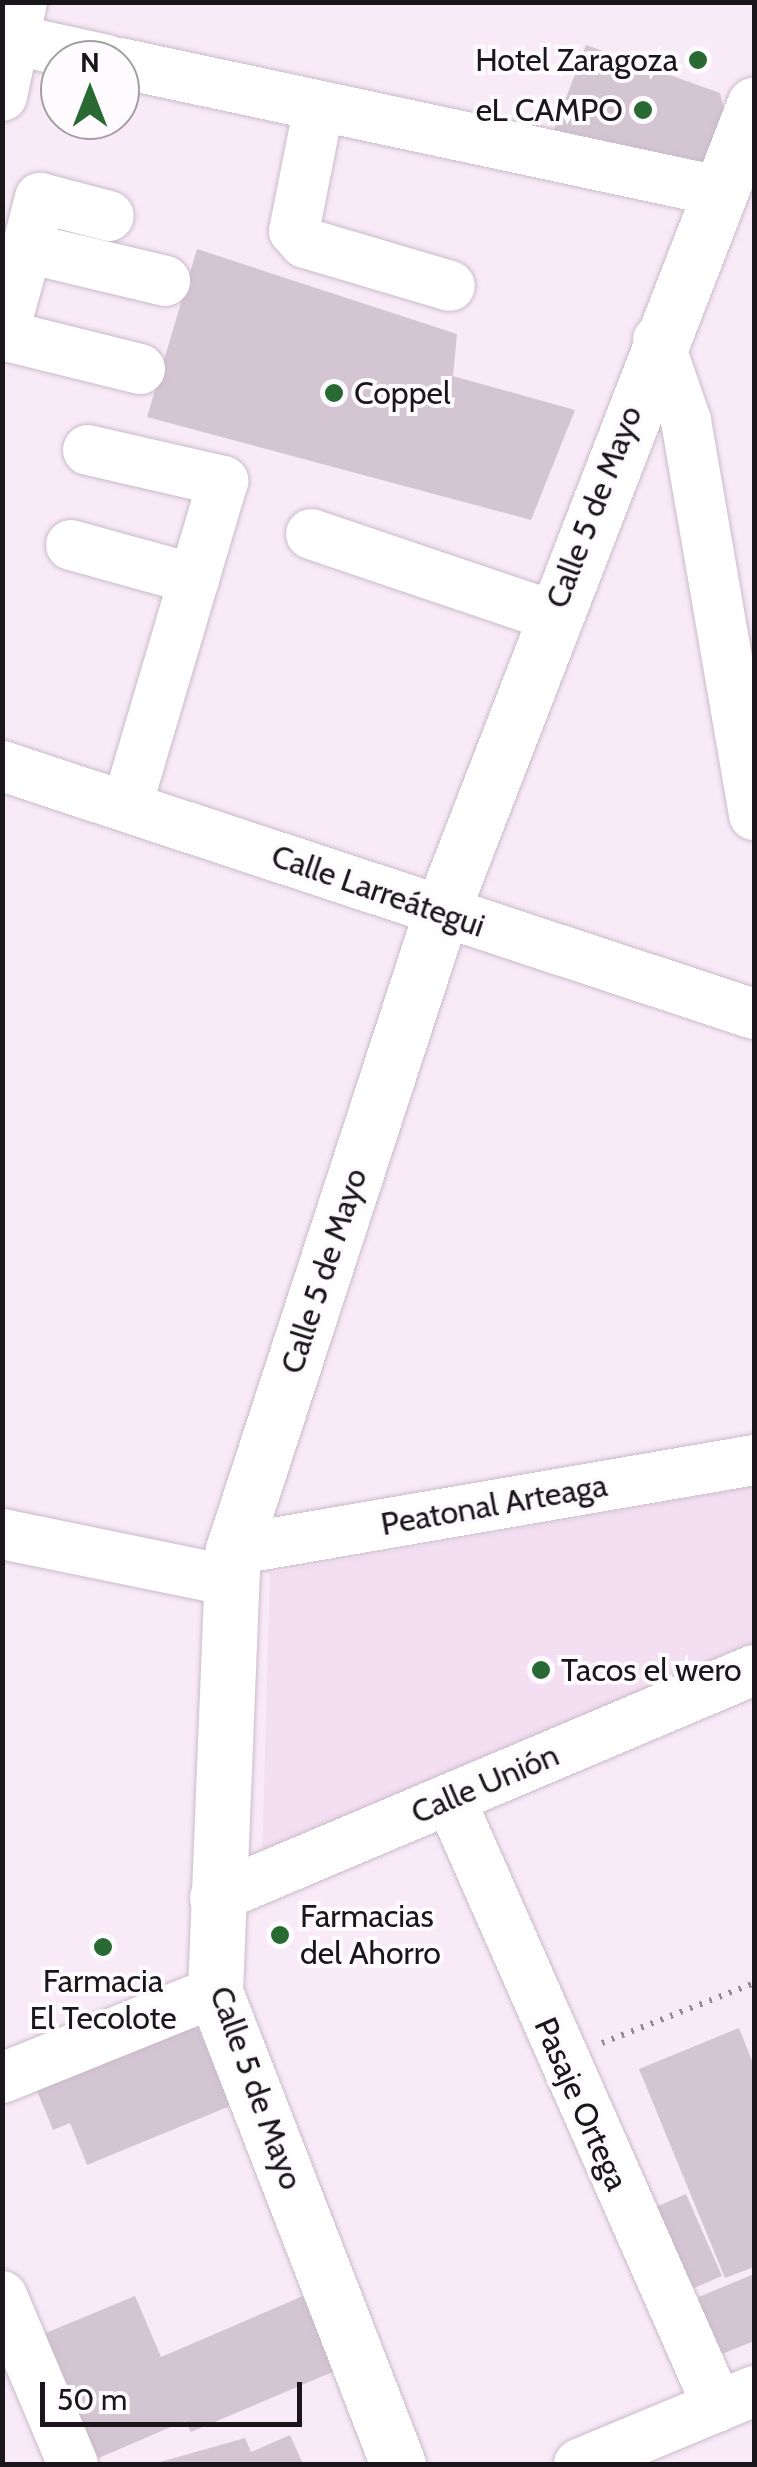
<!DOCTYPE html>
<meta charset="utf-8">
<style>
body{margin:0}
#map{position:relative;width:757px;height:2467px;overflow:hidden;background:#f9eaf8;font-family:Cabin,sans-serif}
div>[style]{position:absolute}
.built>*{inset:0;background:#f3def2}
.building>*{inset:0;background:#d4c5d3}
.path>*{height:6px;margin-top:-3px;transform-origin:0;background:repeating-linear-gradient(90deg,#938992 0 2.5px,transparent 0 10.5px)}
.roads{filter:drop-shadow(0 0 2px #cabbc9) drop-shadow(0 0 2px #cabbc9)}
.minor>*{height:50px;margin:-25px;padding:0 25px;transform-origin:25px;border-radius:25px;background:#fff}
.major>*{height:55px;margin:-27.5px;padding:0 27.5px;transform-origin:27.5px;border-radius:27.5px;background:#fff}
.dots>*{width:28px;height:28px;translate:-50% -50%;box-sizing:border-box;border:5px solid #fefbfe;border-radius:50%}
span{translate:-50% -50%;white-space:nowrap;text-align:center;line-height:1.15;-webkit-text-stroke:8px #fefbfe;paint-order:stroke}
.poi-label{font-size:32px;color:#1b161b}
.right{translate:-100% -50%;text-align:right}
.left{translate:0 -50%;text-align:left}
.street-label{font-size:32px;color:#1b161b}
.frame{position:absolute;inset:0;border:5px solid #1b161b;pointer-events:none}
.north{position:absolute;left:40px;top:40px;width:100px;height:100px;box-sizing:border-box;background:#fefbfe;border:2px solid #a39fa3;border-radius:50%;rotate:0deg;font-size:28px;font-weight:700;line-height:40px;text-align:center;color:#1b161b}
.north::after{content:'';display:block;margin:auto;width:35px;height:45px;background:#296a34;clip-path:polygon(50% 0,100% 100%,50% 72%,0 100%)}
.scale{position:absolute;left:40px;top:2382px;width:262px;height:45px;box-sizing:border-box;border:5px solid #1b161b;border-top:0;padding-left:12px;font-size:30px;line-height:35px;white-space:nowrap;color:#1b161b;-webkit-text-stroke:8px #fefbfe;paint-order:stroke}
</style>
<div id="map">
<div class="built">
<i style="clip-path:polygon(754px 1487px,754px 1648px,262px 1860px,270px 1573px)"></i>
</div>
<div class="building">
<i style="clip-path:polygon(586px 45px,720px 93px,726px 118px,706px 165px,549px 143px)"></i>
<i style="clip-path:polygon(197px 249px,457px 334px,453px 376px,575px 410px,531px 520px,147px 417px)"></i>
<i style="clip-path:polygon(182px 2026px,199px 2029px,230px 2106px,87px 2165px,70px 2123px,53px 2130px,35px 2086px)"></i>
<i style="clip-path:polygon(739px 2028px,754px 2066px,754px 2267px,725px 2278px,639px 2069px)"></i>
<i style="clip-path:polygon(686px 2194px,722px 2276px,673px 2297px,637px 2215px)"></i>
<i style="clip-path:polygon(754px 2274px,754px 2341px,705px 2361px,682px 2304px)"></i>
<i style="clip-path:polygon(135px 2296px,161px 2357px,303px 2296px,335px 2371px,191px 2432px,185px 2421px,94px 2460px,41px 2335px)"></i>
<i style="clip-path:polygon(290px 2435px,303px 2464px,153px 2464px,245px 2438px,251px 2452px)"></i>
</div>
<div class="path">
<i style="left:602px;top:2043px;width:163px;rotate:-21.5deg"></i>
</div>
<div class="roads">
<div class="minor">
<i style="left:2px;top:37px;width:107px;rotate:12.4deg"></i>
<i style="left:120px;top:63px;width:612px;rotate:12.08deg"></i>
<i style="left:2px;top:96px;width:96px;rotate:-78deg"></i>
<i style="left:319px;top:106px;width:127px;rotate:101.3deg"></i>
<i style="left:294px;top:231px;width:16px;rotate:47deg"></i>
<i style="left:305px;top:243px;width:151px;rotate:16.5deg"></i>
<i style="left:27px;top:248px;width:52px;rotate:-75.4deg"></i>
<i style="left:40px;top:198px;width:71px;rotate:14.6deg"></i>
<i style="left:658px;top:340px;width:86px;rotate:70.9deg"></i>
<i style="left:686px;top:421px;width:400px;rotate:80.2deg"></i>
<i style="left:140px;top:369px;width:141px;rotate:-166.1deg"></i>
<i style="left:3px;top:335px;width:90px;rotate:-74.6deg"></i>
<i style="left:27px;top:248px;width:142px;rotate:13.4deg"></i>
<i style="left:88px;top:450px;width:139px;rotate:12.9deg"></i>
<i style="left:223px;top:481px;width:339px;rotate:106.5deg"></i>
<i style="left:311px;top:534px;width:256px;rotate:18.7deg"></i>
<i style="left:71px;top:545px;width:128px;rotate:15.5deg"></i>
<i style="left:2px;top:766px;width:792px;rotate:18.25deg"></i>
<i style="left:2px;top:1534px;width:234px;rotate:11.6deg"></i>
<i style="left:233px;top:1550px;width:529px;rotate:-9.8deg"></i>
<i style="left:450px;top:1799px;width:664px;rotate:66.21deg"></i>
<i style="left:215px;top:1898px;width:585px;rotate:-22.93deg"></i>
<i style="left:2px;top:2078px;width:230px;rotate:-22deg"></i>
<i style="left:2px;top:2296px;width:182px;rotate:67.1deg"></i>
<i style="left:579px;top:2464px;width:190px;rotate:-22.6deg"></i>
</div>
<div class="major">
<i style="left:398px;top:2464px;width:506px;rotate:-111.19deg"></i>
<i style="left:215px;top:1992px;width:442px;rotate:-87.7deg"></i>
<i style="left:233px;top:1550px;width:670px;rotate:-71.92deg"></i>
<i style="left:441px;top:913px;width:867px;rotate:-68.82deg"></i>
</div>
</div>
<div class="dots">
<i style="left:698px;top:60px;background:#296a34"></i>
<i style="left:643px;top:110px;background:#296a34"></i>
<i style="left:334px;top:393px;background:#296a34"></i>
<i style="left:541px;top:1670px;background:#296a34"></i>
<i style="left:280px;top:1935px;background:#296a34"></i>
<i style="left:103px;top:1947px;background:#296a34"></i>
</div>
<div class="poi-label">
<span class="right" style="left:678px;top:60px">Hotel Zaragoza</span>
<span class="right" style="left:623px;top:110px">eL CAMPO</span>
<span class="left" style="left:354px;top:393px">Coppel</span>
<span class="left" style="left:561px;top:1670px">Tacos el wero</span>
<span class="left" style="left:300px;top:1935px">Farmacias<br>del Ahorro</span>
<span style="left:103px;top:2000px">Farmacia<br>El Tecolote</span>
</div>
<div class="street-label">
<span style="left:594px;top:507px;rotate:-69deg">Calle 5 de Mayo</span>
<span style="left:378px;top:891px;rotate:19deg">Calle Larreátegui</span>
<span style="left:324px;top:1271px;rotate:-72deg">Calle 5 de Mayo</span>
<span style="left:494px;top:1505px;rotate:-10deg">Peatonal Arteaga</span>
<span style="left:485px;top:1784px;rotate:-23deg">Calle Unión</span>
<span style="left:256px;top:2088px;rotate:70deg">Calle 5 de Mayo</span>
<span style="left:581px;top:2104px;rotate:66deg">Pasaje Ortega</span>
</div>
<div class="frame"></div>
<div class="north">N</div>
<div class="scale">50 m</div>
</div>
